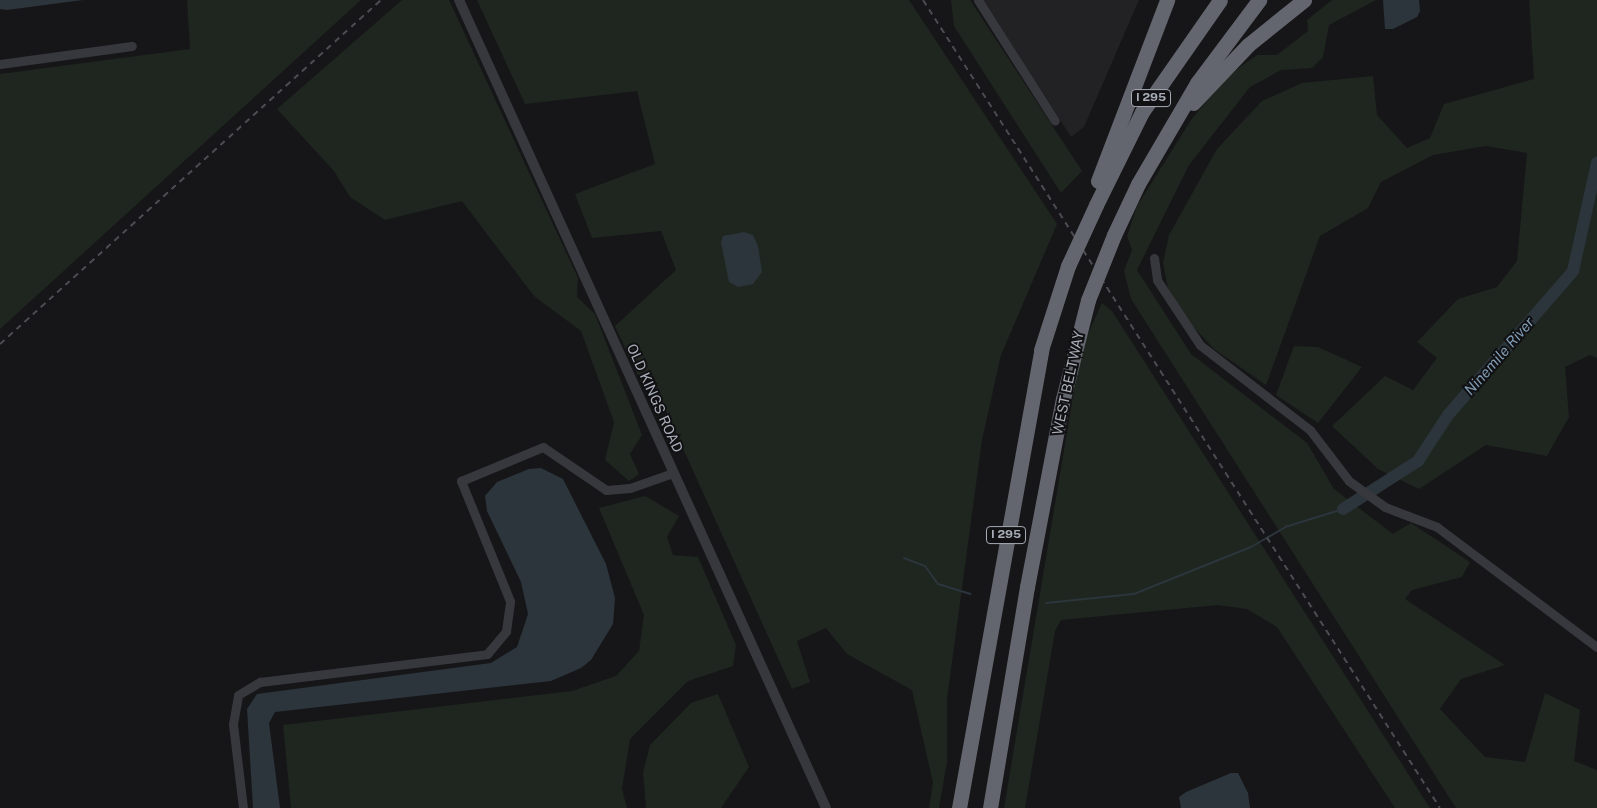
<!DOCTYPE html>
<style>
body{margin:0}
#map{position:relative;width:1597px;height:808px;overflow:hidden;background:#161618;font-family:"Public Sans",sans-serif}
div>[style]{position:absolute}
.built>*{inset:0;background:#222225}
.green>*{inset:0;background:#1e261f}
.water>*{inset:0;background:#2c353c}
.stream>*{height:2px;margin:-1px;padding:0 1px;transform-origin:1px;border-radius:1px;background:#2c353c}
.river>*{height:12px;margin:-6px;padding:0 6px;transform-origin:6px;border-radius:6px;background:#2c353c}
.minor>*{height:9px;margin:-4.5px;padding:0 4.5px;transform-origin:4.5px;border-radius:4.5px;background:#37383d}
.tertiary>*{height:10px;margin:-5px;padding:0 5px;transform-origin:5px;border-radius:5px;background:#37383d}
.motorway>*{height:15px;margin:-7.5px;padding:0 7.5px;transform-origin:7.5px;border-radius:7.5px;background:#63666e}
.rail>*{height:2px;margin-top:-1px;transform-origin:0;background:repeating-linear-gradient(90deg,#4a4c52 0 6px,transparent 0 11px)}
.motorway-bridge>*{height:15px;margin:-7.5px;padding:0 7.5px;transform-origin:7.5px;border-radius:7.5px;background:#63666e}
span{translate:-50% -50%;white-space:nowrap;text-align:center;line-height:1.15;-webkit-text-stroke:4px #111113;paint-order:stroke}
.shield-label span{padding:1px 4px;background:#111113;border:1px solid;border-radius:4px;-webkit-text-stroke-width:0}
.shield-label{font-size:12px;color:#a8adb8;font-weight:700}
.street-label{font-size:14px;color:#a8adb8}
.water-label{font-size:15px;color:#7f9bb3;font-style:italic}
</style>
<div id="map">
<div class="built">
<i style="clip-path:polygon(983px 0,1139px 0,1084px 127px,1071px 137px)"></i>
</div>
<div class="green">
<i style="clip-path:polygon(187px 0,361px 0,0 329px,0 74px,190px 49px)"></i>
<i style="clip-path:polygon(402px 0,449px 0,578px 278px,577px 297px,595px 314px,642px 435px,630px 454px,639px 474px,629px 481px,605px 460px,614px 422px,581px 331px,534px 296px,462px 201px,385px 220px,350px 197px,334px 171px,277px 109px)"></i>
<i style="clip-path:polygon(477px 0,909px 0,1057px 224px,1001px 355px,982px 440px,947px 699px,947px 762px,939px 808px,929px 808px,933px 783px,912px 690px,847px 654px,826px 628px,797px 641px,810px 682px,792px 689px,651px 378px,641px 382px,615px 326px,676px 270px,661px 231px,592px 238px,575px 194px,655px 164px,637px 91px,525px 104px)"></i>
<i style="clip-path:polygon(951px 0,970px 0,1082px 171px,1061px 193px,954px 26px)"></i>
<i style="clip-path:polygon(1332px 0,1376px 0,1329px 25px,1323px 57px,1312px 68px,1281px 70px,1250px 87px,1189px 165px,1137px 270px,1191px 354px,1307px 443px,1334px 489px,1393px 534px,1411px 523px,1470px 562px,1462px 577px,1412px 590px,1405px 599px,1505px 665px,1461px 679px,1440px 709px,1485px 757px,1525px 762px,1545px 693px,1580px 710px,1574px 761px,1597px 770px,1597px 808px,1456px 808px,1131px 299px,1124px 271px,1132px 250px,1127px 236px,1137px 206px,1191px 120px,1227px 76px,1257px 55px,1277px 55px,1308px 31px,1307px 20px)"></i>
<i style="clip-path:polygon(1529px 0,1597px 0,1597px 358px,1590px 355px,1565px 367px,1569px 417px,1547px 456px,1486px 445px,1419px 489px,1378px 469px,1332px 426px,1385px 376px,1413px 390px,1437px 358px,1417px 342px,1458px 299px,1497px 287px,1517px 261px,1527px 153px,1486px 146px,1433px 155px,1381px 182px,1368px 208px,1320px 236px,1266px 385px,1214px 349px,1188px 321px,1168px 288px,1163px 263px,1169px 235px,1217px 149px,1262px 101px,1302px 83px,1373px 76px,1377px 115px,1407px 148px,1430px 138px,1444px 104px,1534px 79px)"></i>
<i style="clip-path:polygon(1102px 303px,1112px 311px,1430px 808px,1395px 808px,1277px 627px,1247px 609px,1218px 605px,1061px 620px,1055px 631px,1025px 808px,1004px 808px,1081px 349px)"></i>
<i style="clip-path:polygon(1294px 346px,1318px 347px,1362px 367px,1318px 423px,1276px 395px)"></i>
<i style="clip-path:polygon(645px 496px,679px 516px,667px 537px,673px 555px,698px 557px,736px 645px,733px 666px,688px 681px,630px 739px,622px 789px,627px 808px,291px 808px,283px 725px,572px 691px,616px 676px,639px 651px,644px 615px,599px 508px)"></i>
<i style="clip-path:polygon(718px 694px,749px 767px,721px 808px,646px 808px,643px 772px,650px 745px,691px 703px)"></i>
</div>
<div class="water">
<i style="clip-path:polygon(0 0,83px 0,7px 10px,0 9px)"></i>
<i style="clip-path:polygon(1383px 0,1419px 0,1420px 11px,1417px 17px,1393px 29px,1385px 29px)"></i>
<i style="clip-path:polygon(744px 232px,753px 235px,758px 246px,762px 272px,753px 284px,738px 287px,729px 282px,721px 242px,723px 236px)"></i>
<i style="clip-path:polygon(541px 468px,563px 479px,606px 564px,615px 598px,613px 624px,591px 660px,581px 668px,551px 681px,275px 712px,269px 723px,280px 808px,253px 808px,247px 709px,257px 694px,491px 663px,517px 647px,528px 614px,521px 582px,487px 511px,485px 496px,497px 482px,529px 469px)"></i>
<i style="clip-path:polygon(1231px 773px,1238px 773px,1248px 793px,1250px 808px,1181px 808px,1179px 797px,1186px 792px)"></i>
</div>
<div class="stream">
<i style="left:904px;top:558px;width:22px;rotate:21deg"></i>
<i style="left:925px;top:566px;width:22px;rotate:54deg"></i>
<i style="left:938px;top:584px;width:34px;rotate:17deg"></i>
<i style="left:1046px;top:603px;width:88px;rotate:-5.8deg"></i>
<i style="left:1134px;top:594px;width:126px;rotate:-21.9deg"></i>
<i style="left:1251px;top:547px;width:39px;rotate:-30deg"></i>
<i style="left:1285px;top:527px;width:61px;rotate:-17.2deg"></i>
</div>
<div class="river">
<i style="left:1343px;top:509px;width:89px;rotate:-32.6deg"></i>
<i style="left:1418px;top:461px;width:55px;rotate:-56.9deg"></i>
<i style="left:1448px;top:415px;width:191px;rotate:-49deg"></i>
<i style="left:1573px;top:271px;width:111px;rotate:-77.5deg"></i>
</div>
<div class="minor">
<i style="left:978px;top:0;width:143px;rotate:57.5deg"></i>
<i style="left:0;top:64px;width:133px;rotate:-7.8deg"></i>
<i style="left:1154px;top:258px;width:22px;rotate:82deg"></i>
<i style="left:1157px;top:280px;width:78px;rotate:56.5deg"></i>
<i style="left:1200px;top:345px;width:139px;rotate:37.7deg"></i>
<i style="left:1310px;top:430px;width:64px;rotate:52.6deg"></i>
<i style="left:1349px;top:481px;width:44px;rotate:35.8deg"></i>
<i style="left:1385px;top:507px;width:56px;rotate:21deg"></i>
<i style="left:1437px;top:527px;width:200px;rotate:36.9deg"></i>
<i style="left:243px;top:808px;width:85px;rotate:-96.8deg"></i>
<i style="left:233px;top:724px;width:29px;rotate:-80deg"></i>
<i style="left:238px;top:695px;width:26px;rotate:-31deg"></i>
<i style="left:260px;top:682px;width:229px;rotate:-7deg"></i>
<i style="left:487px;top:654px;width:30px;rotate:-50deg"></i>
<i style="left:506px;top:631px;width:30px;rotate:-82deg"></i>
<i style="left:510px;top:601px;width:130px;rotate:-112.2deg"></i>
<i style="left:461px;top:481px;width:89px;rotate:-22.5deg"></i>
<i style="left:543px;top:447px;width:76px;rotate:34.3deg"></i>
<i style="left:606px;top:490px;width:24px;rotate:-5deg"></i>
<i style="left:630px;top:488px;width:46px;rotate:-19.2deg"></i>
</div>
<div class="tertiary">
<i style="left:459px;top:0;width:887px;rotate:65.57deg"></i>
</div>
<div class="motorway">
<i style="left:1193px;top:103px;width:80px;rotate:-46.5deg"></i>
<i style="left:1248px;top:45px;width:72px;rotate:-38.8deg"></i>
<i style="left:1098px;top:181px;width:194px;rotate:-69.1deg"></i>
<i style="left:1096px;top:205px;width:104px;rotate:-63.7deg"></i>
<i style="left:1142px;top:112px;width:136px;rotate:-55.1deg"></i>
<i style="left:1114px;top:235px;width:56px;rotate:-64.8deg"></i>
<i style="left:1138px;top:184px;width:117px;rotate:-59.7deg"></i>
<i style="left:1197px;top:83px;width:104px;rotate:-53.2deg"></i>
<i style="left:959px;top:808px;width:465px;rotate:-79.8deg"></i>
<i style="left:1041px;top:350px;width:88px;rotate:-72.2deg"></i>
<i style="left:990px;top:808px;width:224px;rotate:-80.5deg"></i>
<i style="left:1027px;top:587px;width:191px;rotate:-79.2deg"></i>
<i style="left:1063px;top:399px;width:102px;rotate:-75.8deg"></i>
</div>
<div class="rail">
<i style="left:923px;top:0;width:959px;rotate:57.39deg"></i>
<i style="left:0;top:344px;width:513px;rotate:-42.08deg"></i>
</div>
<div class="motorway-bridge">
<i style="left:1068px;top:266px;width:67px;rotate:-65.3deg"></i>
<i style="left:1088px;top:300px;width:70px;rotate:-68.2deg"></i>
</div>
<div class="shield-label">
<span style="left:1151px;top:98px">I 295</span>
<span style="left:1006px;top:535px">I 295</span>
</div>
<div class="street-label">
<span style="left:1068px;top:383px;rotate:-78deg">WEST BELTWAY</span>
<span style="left:655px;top:398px;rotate:66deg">OLD KINGS ROAD</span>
</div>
<div class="water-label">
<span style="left:1499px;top:356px;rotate:-49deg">Ninemile River</span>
</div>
</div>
